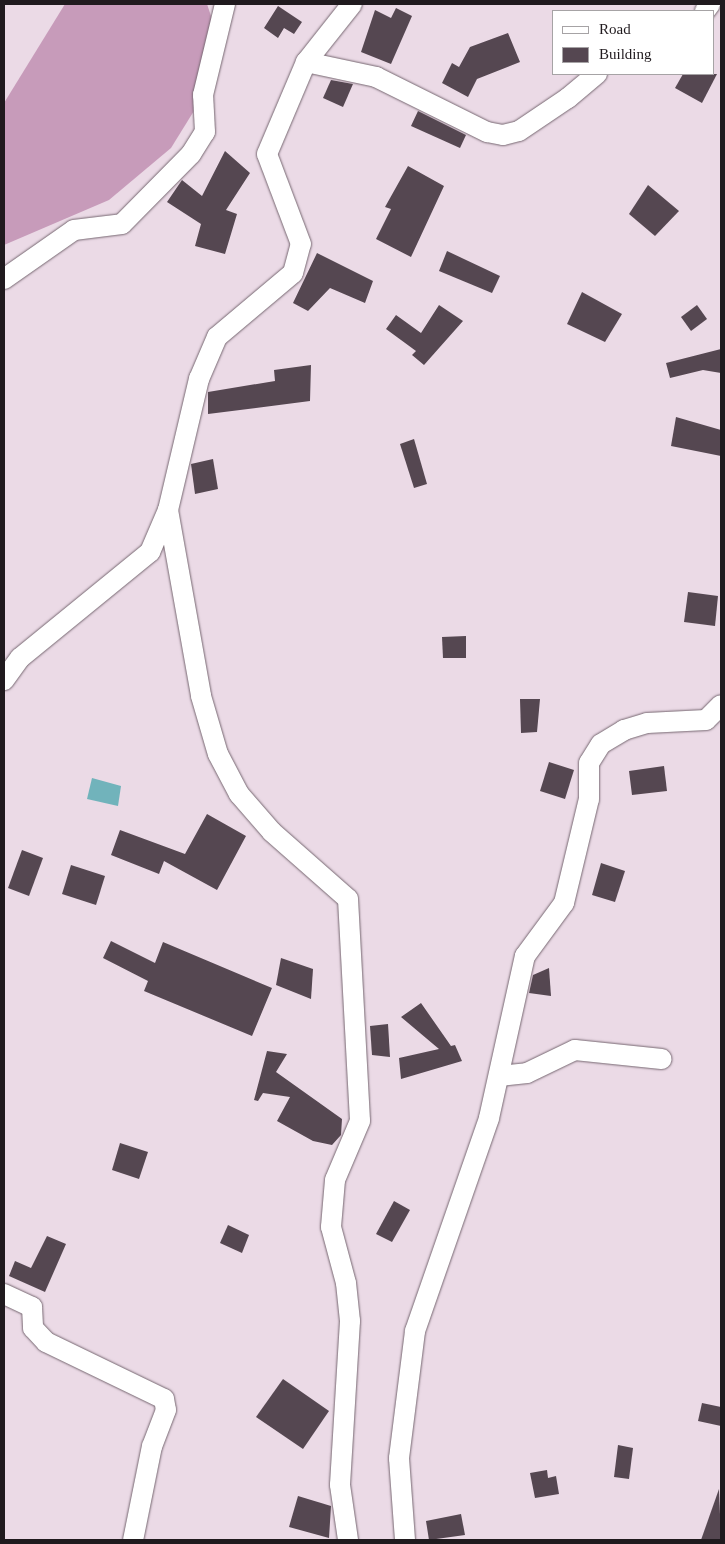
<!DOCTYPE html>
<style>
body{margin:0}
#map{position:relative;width:725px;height:1544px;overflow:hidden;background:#ebdae6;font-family:"Times New Roman",serif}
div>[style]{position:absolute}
.forest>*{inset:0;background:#c79bba}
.water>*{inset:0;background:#71b3bb}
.building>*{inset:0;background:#554751}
.roads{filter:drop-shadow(0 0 1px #766771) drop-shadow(0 0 1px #766771)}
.minor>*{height:20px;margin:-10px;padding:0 10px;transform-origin:10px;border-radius:10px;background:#fff}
span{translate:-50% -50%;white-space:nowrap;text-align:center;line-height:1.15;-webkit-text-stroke:5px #fff;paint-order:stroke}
.frame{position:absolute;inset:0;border:5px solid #201a1e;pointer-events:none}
.legend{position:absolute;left:552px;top:10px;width:162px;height:65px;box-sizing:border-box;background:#fff;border:1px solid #a6a3a5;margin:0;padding:6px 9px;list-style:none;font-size:15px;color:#201a1e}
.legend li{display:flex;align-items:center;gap:10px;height:25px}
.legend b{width:25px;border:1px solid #a6a3a5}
</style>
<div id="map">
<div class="forest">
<i style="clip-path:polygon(65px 4px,207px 4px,212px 19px,197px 106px,171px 148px,109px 200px,4px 245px,4px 103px)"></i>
</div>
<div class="water">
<i style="clip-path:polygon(92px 778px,121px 786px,118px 806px,87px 799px)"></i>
</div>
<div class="building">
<i style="clip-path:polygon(278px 6px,302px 22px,294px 34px,284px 28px,278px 38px,264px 28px)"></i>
<i style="clip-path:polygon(396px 8px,412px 16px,391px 64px,361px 52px,375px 10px,391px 18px)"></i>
<i style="clip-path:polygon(508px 33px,520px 62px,477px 79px,468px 97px,442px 83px,452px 63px,459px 67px,470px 47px)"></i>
<i style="clip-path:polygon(683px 74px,717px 74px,702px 103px,675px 88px)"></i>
<i style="clip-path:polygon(331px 80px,353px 84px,343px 107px,323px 98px)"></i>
<i style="clip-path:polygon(418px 111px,466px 135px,460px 148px,411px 126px)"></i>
<i style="clip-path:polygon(225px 151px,250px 173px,226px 210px,237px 214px,225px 254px,195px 246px,201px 224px,167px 202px,182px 180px,202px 196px)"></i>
<i style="clip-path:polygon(408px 166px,444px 186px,411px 257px,376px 239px,391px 209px,385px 207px)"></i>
<i style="clip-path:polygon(648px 185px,679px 211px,655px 236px,629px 214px)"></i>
<i style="clip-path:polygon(447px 251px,500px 276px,492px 293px,439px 271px)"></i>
<i style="clip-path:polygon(317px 253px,373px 281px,365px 303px,330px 288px,308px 311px,293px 303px)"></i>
<i style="clip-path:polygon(582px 292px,622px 314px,605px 342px,567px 324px)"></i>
<i style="clip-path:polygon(439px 305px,463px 321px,424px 365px,412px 355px,416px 351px,386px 329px,396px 315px,421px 333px)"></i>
<i style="clip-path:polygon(697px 305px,707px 319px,691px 331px,681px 317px)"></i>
<i style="clip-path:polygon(721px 349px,721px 373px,703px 370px,670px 378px,666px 363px)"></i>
<i style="clip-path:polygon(311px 365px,310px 401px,208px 414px,208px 392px,275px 381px,274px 370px)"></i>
<i style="clip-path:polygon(676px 417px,721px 430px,721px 456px,671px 446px)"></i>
<i style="clip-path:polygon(414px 439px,427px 484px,414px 488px,400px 444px)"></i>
<i style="clip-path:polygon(213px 459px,218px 489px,195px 494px,191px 464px)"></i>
<i style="clip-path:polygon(688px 592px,718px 596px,715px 626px,684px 622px)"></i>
<i style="clip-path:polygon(466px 636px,466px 658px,443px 658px,442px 637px)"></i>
<i style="clip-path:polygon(520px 699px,540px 699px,537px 732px,521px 733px)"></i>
<i style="clip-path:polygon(549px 762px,574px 770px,565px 799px,540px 791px)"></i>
<i style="clip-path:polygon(664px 766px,667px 791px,632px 795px,629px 771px)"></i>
<i style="clip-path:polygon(207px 814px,246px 836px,217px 890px,164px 861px,159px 874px,111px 855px,120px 830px,185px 854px)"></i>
<i style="clip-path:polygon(22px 850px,43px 858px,29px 896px,8px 888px)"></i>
<i style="clip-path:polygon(601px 863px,625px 871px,615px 902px,592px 895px)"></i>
<i style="clip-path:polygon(71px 865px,105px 876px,96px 905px,62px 894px)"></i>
<i style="clip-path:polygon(111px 941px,155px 963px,163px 942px,272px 988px,252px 1036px,144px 991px,148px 981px,103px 958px)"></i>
<i style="clip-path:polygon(281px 958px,313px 969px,311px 999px,276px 985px)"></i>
<i style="clip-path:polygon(549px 968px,551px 996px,529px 993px,533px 975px)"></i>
<i style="clip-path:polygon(421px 1003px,451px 1046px,455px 1045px,462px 1061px,401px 1079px,399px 1058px,439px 1049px,401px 1017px)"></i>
<i style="clip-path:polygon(388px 1024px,390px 1057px,372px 1055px,370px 1026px)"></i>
<i style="clip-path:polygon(267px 1051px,287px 1054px,276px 1072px,342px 1119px,341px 1135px,332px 1145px,313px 1141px,277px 1121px,290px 1097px,263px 1093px,258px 1101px,254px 1100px)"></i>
<i style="clip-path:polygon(120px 1143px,148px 1152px,139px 1179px,112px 1170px)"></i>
<i style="clip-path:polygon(394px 1201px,410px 1210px,392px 1242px,376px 1234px)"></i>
<i style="clip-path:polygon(228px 1225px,249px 1235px,242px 1253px,220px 1243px)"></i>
<i style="clip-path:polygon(47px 1236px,66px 1244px,45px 1292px,9px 1276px,15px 1261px,31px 1268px)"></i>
<i style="clip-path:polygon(283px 1379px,329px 1411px,303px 1449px,256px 1417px)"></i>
<i style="clip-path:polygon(702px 1403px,721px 1407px,721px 1426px,698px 1421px)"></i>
<i style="clip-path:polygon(618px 1445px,633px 1448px,629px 1479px,614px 1477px)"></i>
<i style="clip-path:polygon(547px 1470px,548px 1478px,556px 1476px,559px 1494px,535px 1498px,530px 1473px)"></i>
<i style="clip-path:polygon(719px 1489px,721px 1540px,701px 1540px)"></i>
<i style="clip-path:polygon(298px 1496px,331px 1506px,329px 1538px,289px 1527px)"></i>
<i style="clip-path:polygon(461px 1514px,465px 1535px,429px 1540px,426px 1521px)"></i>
</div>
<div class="roads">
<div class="minor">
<i style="left:705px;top:11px;width:9px;rotate:-54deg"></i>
<i style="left:306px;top:62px;width:72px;rotate:12.1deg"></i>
<i style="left:376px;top:77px;width:124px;rotate:26.4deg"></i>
<i style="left:487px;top:132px;width:16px;rotate:11deg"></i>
<i style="left:503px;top:135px;width:16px;rotate:-14deg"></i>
<i style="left:519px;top:131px;width:59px;rotate:-34deg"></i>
<i style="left:568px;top:98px;width:38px;rotate:-40deg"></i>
<i style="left:4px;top:279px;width:85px;rotate:-35deg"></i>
<i style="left:74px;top:230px;width:48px;rotate:-7.1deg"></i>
<i style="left:122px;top:224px;width:98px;rotate:-45.4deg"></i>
<i style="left:191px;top:154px;width:26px;rotate:-58deg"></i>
<i style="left:205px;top:132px;width:37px;rotate:-93deg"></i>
<i style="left:203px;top:95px;width:94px;rotate:-76.4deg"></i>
<i style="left:168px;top:510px;width:189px;rotate:79.9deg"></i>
<i style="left:201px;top:696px;width:60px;rotate:73.7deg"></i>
<i style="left:218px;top:754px;width:45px;rotate:62.3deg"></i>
<i style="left:239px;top:794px;width:50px;rotate:49deg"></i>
<i style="left:272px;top:832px;width:101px;rotate:41.4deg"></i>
<i style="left:348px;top:899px;width:222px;rotate:86.9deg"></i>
<i style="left:360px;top:1121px;width:64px;rotate:113deg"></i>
<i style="left:335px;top:1180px;width:47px;rotate:94.9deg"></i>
<i style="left:331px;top:1227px;width:58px;rotate:75deg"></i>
<i style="left:346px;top:1283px;width:38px;rotate:84deg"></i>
<i style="left:350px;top:1321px;width:164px;rotate:93.5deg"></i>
<i style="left:340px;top:1485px;width:56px;rotate:81.7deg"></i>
<i style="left:4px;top:680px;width:27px;rotate:-54deg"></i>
<i style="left:20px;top:658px;width:168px;rotate:-39.2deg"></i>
<i style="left:150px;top:552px;width:46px;rotate:-66.8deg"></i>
<i style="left:168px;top:510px;width:135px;rotate:-76.7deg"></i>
<i style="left:199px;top:379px;width:46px;rotate:-66.8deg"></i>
<i style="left:217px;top:337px;width:99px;rotate:-40.1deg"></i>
<i style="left:293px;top:273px;width:30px;rotate:-75deg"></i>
<i style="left:301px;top:244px;width:96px;rotate:-110.7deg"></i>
<i style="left:267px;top:154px;width:100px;rotate:-67deg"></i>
<i style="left:306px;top:62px;width:74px;rotate:-51.6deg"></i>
<i style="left:499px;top:1076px;width:28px;rotate:-6deg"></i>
<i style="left:527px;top:1073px;width:53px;rotate:-25.6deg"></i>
<i style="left:575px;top:1050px;width:87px;rotate:5.9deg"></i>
<i style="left:4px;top:1294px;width:31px;rotate:25deg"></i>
<i style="left:32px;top:1307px;width:21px;rotate:87deg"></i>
<i style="left:33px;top:1328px;width:19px;rotate:47deg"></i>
<i style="left:46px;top:1342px;width:131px;rotate:25.8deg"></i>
<i style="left:164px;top:1399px;width:11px;rotate:80deg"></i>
<i style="left:166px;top:1410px;width:39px;rotate:111deg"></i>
<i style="left:152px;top:1446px;width:96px;rotate:101.4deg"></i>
<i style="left:405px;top:1540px;width:82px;rotate:-94.2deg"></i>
<i style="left:399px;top:1458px;width:128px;rotate:-82.8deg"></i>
<i style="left:415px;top:1331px;width:225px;rotate:-70.8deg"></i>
<i style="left:489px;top:1118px;width:166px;rotate:-77.5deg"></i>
<i style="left:525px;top:956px;width:66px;rotate:-53.7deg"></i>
<i style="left:564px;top:903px;width:107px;rotate:-76.5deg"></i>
<i style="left:589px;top:799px;width:36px;rotate:-90deg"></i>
<i style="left:589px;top:763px;width:22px;rotate:-58deg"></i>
<i style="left:601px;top:744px;width:27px;rotate:-31deg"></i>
<i style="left:624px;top:730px;width:24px;rotate:-17deg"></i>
<i style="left:647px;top:723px;width:59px;rotate:-2.9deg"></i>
<i style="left:706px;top:720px;width:21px;rotate:-45deg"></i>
</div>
</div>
<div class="frame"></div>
<ul class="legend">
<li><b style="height:6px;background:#fff"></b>Road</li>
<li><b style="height:14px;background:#554751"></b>Building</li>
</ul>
</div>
